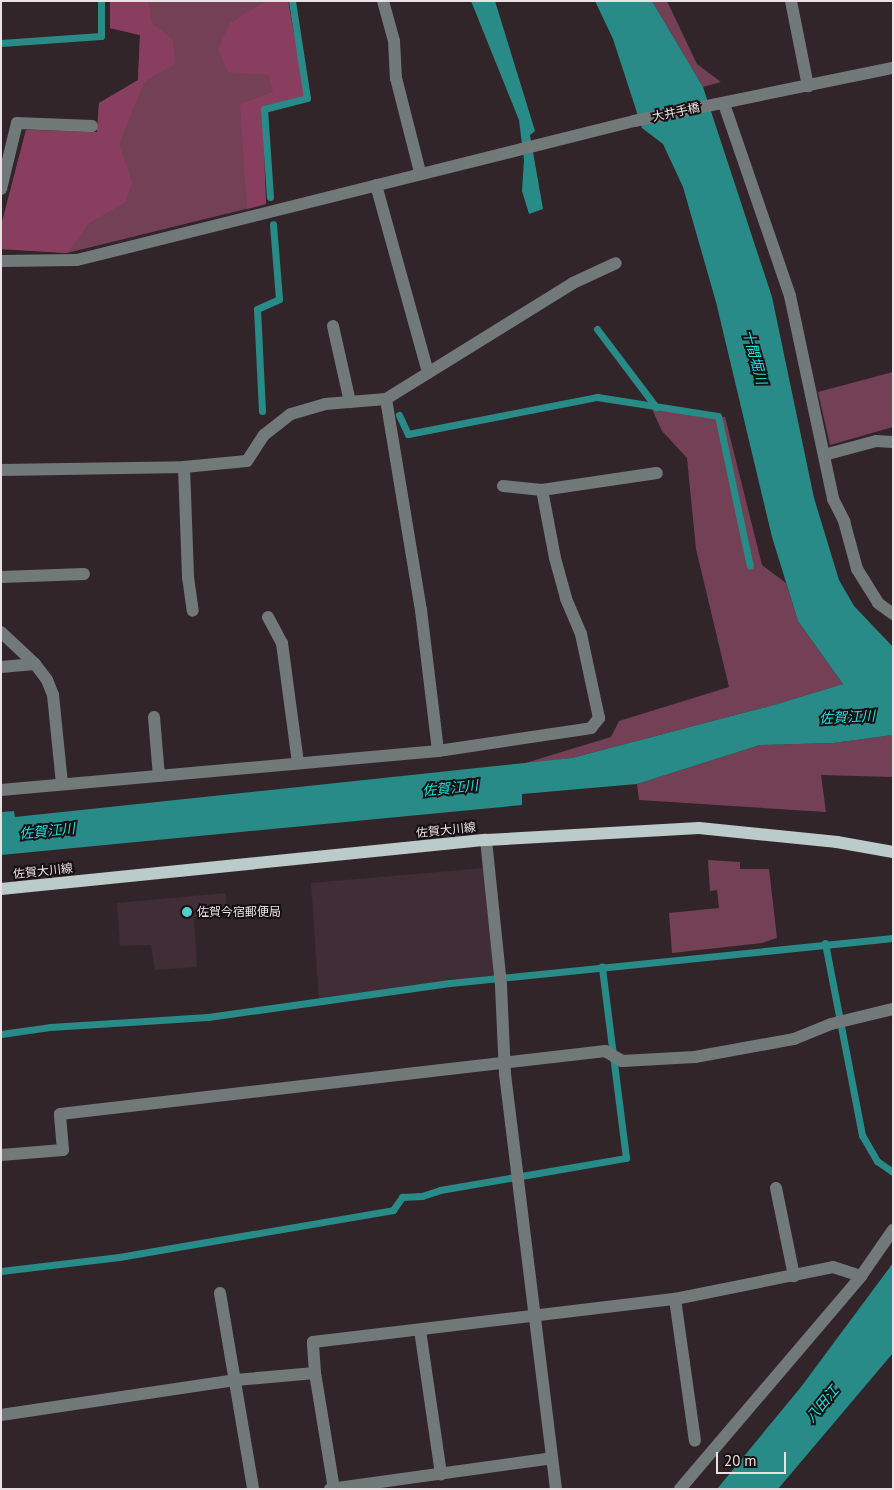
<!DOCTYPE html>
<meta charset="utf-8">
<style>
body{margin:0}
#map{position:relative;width:894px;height:1490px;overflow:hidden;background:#32252a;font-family:"PT Sans","Noto Sans JP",sans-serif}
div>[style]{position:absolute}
.built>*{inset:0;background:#402d35}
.green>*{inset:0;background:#734056}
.forest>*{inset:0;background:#893e60}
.water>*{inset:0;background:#288b88}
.stream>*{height:7px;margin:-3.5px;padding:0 3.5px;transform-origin:3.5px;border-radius:3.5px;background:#288b88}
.minor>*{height:12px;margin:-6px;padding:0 6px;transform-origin:6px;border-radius:6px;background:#717a79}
.major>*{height:12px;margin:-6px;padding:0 6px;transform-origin:6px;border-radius:6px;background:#bacbca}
.dots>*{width:14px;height:14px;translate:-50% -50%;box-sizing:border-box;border:2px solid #161012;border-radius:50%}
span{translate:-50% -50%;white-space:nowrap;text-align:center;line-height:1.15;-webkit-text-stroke:4px #161012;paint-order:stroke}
.street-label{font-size:12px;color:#eae1e4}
.poi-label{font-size:12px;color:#eae1e4}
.left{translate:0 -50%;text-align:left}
.water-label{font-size:14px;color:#18e3de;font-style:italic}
.frame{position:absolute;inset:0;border:2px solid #eae1e4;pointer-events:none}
.scale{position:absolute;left:716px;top:1452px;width:70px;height:22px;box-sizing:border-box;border:2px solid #eae1e4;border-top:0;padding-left:6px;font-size:15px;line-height:18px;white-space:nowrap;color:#eae1e4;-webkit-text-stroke:4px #161012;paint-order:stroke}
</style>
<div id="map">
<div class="built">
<i style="clip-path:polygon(484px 868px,495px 977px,319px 1000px,311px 883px)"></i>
<i style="clip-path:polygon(226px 893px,227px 915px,194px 917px,197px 967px,155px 970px,151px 945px,120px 946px,117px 903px)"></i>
</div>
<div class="green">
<i style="clip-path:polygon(110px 1px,288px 1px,305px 96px,262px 107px,266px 204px,67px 253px,1px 249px,1px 226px,26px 130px,97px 132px,99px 103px,138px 81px,140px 35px,110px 28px)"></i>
<i style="clip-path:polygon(652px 1px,667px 1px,697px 64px,721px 82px,703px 87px)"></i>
<i style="clip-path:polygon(893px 372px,893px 427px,830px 445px,818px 392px)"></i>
<i style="clip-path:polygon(652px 409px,725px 417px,762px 565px,786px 583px,798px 621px,843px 684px,774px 705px,572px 758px,522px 764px,611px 737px,619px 721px,729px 687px,696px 549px,687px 458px,662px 431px)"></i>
<i style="clip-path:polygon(893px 735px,893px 777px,821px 775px,826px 812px,639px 800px,637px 784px,760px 745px,833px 743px)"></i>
<i style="clip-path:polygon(708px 860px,740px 862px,740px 869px,769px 869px,777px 938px,762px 943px,672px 953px,669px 913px,719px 908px,717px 890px,710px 891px)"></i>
</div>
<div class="forest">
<i style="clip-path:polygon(110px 1px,148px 1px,152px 23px,173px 40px,175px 64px,144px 82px,119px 144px,132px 182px,126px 202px,89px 223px,67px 253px,1px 249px,1px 226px,26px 130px,97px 132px,99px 103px,138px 80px,140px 35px,110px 28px)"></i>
<i style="clip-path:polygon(266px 1px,288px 1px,305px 96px,262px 107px,266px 204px,247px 209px,240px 104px,273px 92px,268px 75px,228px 72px,218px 49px,230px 23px)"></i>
</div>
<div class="water">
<i style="clip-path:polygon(471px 1px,495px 1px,535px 131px,530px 135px,543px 209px,529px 214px,522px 191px,524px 160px,519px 120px)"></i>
<i style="clip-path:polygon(595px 1px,652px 1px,703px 87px,772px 297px,814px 498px,839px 580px,854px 606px,893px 647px,893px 735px,833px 743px,760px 745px,637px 784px,522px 794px,522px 805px,1px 855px,1px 812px,14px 811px,15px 817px,572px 758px,774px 705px,843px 684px,798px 621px,772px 537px,716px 302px,683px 187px,663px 144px,642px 128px,613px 39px)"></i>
<i style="clip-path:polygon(893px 1263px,893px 1353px,778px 1489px,717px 1489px,801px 1387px)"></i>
</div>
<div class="stream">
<i style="left:1px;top:43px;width:100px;rotate:-4deg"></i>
<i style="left:101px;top:36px;width:35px;rotate:-90deg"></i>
<i style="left:270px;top:197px;width:88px;rotate:-93.9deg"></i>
<i style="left:264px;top:109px;width:44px;rotate:-14.3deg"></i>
<i style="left:307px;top:98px;width:98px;rotate:-98.8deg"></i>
<i style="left:597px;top:329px;width:98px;rotate:52.9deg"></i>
<i style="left:262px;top:411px;width:102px;rotate:-92.8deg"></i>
<i style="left:257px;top:309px;width:24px;rotate:-24deg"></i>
<i style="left:279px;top:299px;width:75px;rotate:-94.6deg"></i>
<i style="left:399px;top:415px;width:21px;rotate:65deg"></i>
<i style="left:408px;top:434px;width:193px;rotate:-11.1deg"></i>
<i style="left:597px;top:397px;width:122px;rotate:8.9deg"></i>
<i style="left:718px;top:416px;width:153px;rotate:78deg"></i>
<i style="left:825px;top:943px;width:196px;rotate:79.1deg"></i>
<i style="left:862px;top:1135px;width:30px;rotate:60deg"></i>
<i style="left:877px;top:1161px;width:19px;rotate:35deg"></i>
<i style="left:1px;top:1034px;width:49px;rotate:-8.1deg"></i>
<i style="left:50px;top:1027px;width:158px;rotate:-3.6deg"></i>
<i style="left:208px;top:1017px;width:244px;rotate:-8deg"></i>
<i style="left:450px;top:983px;width:445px;rotate:-5.8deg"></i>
<i style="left:1px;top:1271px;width:119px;rotate:-6.8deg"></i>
<i style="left:119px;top:1257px;width:278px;rotate:-9.7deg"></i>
<i style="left:393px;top:1210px;width:16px;rotate:-55deg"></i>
<i style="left:402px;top:1197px;width:20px;rotate:-3deg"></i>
<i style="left:422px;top:1196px;width:19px;rotate:-18deg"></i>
<i style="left:440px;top:1190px;width:189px;rotate:-9.8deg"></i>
<i style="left:626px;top:1158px;width:193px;rotate:-97.2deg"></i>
</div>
<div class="minor">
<i style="left:383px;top:1px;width:41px;rotate:74.6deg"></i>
<i style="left:394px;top:41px;width:37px;rotate:87deg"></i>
<i style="left:396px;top:78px;width:97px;rotate:75.7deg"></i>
<i style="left:791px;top:1px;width:87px;rotate:78.7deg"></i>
<i style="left:724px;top:104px;width:203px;rotate:71deg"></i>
<i style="left:790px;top:296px;width:208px;rotate:78deg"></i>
<i style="left:833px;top:499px;width:25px;rotate:63deg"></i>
<i style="left:844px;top:521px;width:50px;rotate:74.8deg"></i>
<i style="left:857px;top:569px;width:40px;rotate:58deg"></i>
<i style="left:878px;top:603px;width:19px;rotate:36deg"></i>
<i style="left:376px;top:185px;width:195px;rotate:74.5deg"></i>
<i style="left:1px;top:189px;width:68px;rotate:-76.4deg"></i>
<i style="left:17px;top:123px;width:75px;rotate:2.3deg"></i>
<i style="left:1px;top:261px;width:76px;rotate:-0.8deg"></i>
<i style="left:77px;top:260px;width:574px;rotate:-14.01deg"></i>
<i style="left:634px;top:121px;width:264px;rotate:-11.6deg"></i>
<i style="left:333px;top:326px;width:78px;rotate:77.4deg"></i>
<i style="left:386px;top:399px;width:214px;rotate:80.6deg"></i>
<i style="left:421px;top:610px;width:142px;rotate:83.1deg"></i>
<i style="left:824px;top:455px;width:54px;rotate:-15.1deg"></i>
<i style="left:876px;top:441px;width:17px;rotate:3deg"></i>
<i style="left:184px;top:467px;width:110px;rotate:87.9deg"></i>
<i style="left:188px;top:577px;width:34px;rotate:82deg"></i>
<i style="left:1px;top:470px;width:183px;rotate:-0.9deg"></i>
<i style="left:184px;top:467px;width:63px;rotate:-5.4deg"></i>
<i style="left:247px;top:461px;width:31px;rotate:-57deg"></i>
<i style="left:264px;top:435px;width:34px;rotate:-38deg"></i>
<i style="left:291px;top:414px;width:35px;rotate:-16deg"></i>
<i style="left:325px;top:404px;width:61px;rotate:-4.7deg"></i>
<i style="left:386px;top:399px;width:220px;rotate:-31.8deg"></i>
<i style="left:573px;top:283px;width:47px;rotate:-24.9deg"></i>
<i style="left:503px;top:486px;width:39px;rotate:6deg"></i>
<i style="left:542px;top:490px;width:116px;rotate:-8.4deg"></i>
<i style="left:1px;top:577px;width:83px;rotate:-2.1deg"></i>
<i style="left:268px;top:617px;width:30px;rotate:62deg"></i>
<i style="left:282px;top:643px;width:121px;rotate:82.4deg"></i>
<i style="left:1px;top:632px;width:47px;rotate:43.3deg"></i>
<i style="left:35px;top:664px;width:20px;rotate:53deg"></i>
<i style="left:47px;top:680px;width:16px;rotate:68deg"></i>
<i style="left:53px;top:695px;width:89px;rotate:84.2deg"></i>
<i style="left:1px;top:667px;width:34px;rotate:-5deg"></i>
<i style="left:154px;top:717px;width:59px;rotate:85.2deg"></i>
<i style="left:1px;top:790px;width:439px;rotate:-5.1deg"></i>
<i style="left:438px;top:751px;width:155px;rotate:-8.5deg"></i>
<i style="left:591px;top:728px;width:13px;rotate:-51deg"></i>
<i style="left:599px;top:718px;width:86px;rotate:-102.1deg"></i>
<i style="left:581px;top:634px;width:39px;rotate:-113deg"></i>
<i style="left:566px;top:598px;width:41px;rotate:-105.4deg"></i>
<i style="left:555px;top:558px;width:69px;rotate:-100.8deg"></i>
<i style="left:486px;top:840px;width:147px;rotate:84.1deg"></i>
<i style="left:501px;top:986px;width:88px;rotate:87.4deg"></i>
<i style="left:505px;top:1074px;width:418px;rotate:83deg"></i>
<i style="left:1px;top:1155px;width:62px;rotate:-4.6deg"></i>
<i style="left:63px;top:1150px;width:36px;rotate:-95deg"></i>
<i style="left:60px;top:1114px;width:549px;rotate:-6.59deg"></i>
<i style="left:605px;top:1051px;width:20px;rotate:30deg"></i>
<i style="left:622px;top:1061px;width:73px;rotate:-3.1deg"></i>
<i style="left:695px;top:1057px;width:101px;rotate:-10.3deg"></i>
<i style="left:794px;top:1039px;width:40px;rotate:-22deg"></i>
<i style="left:831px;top:1024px;width:64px;rotate:-13.6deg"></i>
<i style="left:776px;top:1188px;width:90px;rotate:78.4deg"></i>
<i style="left:220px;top:1293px;width:199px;rotate:80.4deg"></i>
<i style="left:675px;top:1299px;width:143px;rotate:82deg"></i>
<i style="left:420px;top:1330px;width:146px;rotate:81.7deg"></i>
<i style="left:1px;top:1415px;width:238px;rotate:-8.5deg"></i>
<i style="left:236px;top:1380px;width:79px;rotate:-5.1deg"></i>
<i style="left:330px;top:1489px;width:224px;rotate:-7.9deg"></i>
<i style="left:334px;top:1489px;width:118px;rotate:-99.3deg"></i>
<i style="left:315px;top:1373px;width:31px;rotate:-94deg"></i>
<i style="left:313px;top:1342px;width:365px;rotate:-6.8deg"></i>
<i style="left:675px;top:1299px;width:161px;rotate:-11.4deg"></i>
<i style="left:833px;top:1267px;width:29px;rotate:18deg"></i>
<i style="left:680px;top:1489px;width:280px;rotate:-49.6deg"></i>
<i style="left:861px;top:1276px;width:56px;rotate:-55.2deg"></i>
</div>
<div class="major">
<i style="left:1px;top:889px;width:487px;rotate:-5.8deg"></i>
<i style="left:486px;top:840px;width:213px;rotate:-3.2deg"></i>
<i style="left:699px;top:828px;width:139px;rotate:5.8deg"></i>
<i style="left:837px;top:842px;width:57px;rotate:10.1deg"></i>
</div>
<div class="dots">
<i style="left:187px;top:912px;background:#53cdc9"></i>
</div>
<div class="street-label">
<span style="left:676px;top:112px;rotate:-12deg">大井手橋</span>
<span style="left:446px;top:830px;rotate:-6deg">佐賀大川線</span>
<span style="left:43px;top:871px;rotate:-6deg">佐賀大川線</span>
</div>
<div class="poi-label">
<span class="left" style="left:197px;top:912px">佐賀今宿郵便局</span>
</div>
<div class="water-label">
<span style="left:755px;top:357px;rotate:75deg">十間堀川</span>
<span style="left:847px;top:717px;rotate:-3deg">佐賀江川</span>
<span style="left:450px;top:788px;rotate:-6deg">佐賀江川</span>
<span style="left:47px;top:831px;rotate:-6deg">佐賀江川</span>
<span style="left:822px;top:1404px;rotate:-50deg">八田江</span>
</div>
<div class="frame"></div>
<div class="scale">20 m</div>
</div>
